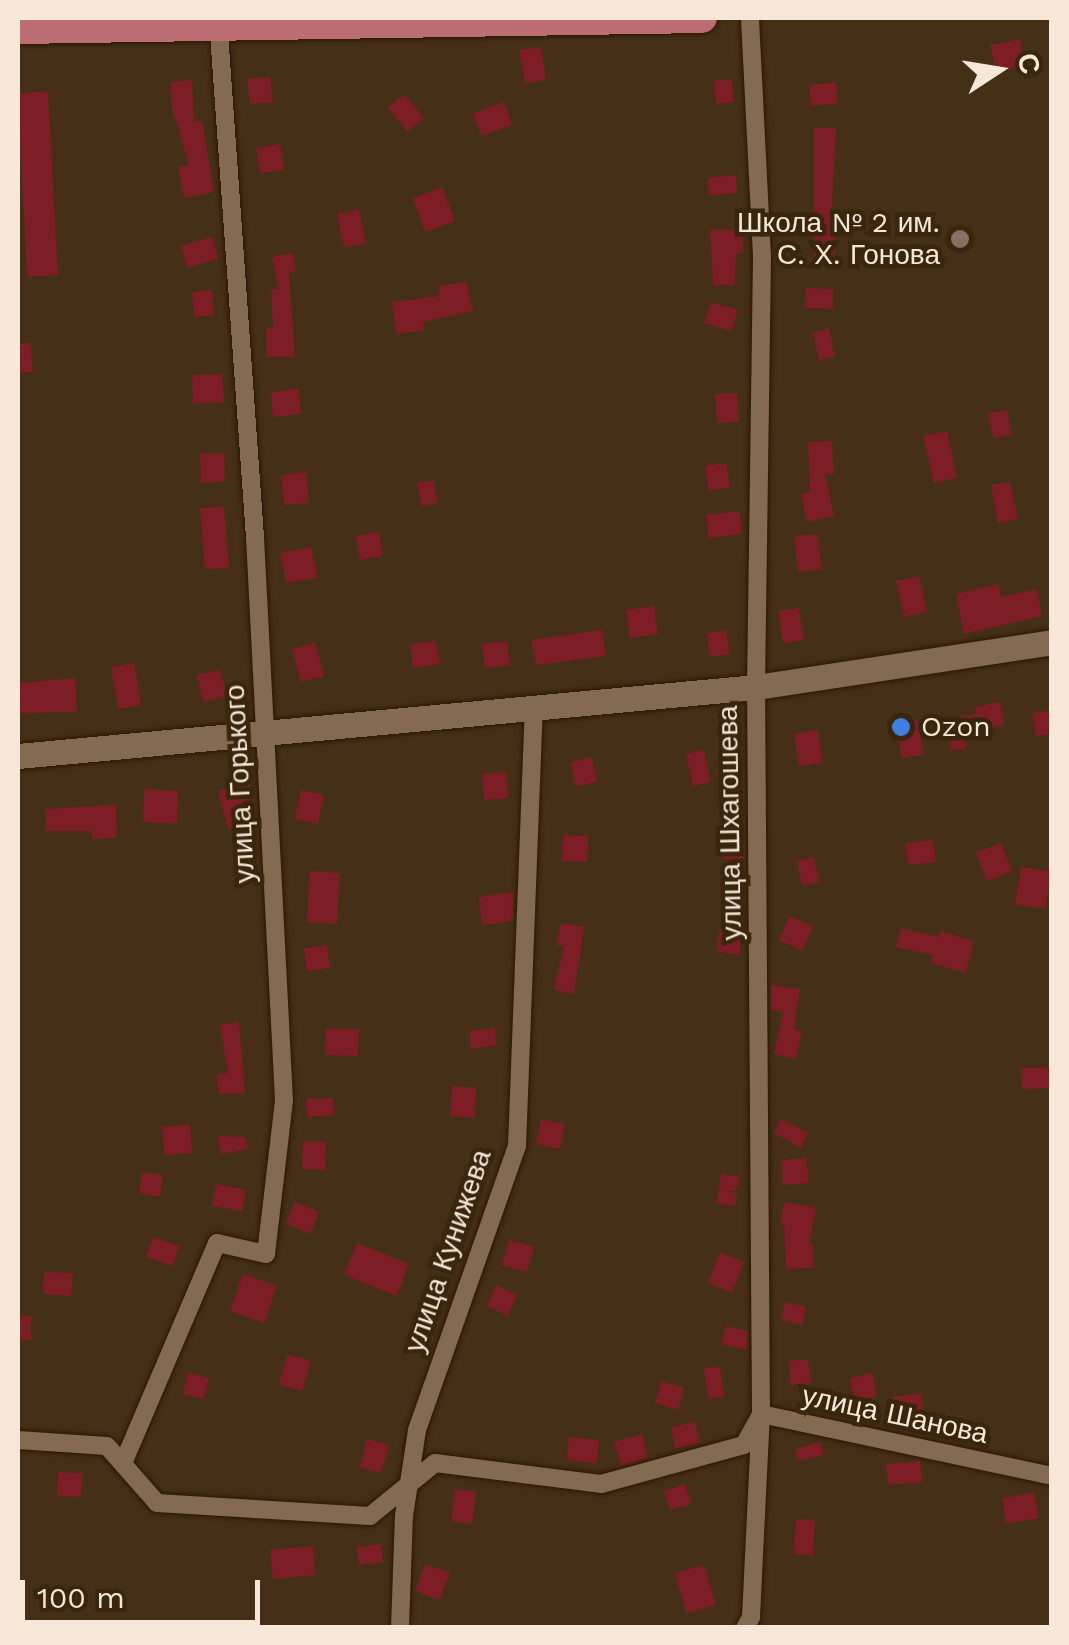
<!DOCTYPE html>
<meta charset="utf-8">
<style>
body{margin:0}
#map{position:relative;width:1069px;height:1645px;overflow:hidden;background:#452f17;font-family:"Work Sans",sans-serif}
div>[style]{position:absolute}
.building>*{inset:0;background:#7d1e26}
.roads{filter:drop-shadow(0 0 2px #2b1700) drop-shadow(0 0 2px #2b1700)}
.street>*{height:18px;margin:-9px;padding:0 9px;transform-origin:9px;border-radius:9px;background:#836a51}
.secondary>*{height:25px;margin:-12.5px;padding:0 12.5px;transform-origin:12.5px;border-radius:12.5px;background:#836a51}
.highway>*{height:30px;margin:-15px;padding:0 15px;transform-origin:15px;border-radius:15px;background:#bc6e74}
.dots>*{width:28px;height:28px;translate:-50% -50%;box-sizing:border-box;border:5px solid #3a250d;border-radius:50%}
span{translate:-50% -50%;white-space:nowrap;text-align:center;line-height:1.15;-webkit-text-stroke:9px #3a250d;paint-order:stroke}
.poi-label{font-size:28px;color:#f6e7d9}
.right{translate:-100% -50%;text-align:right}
.left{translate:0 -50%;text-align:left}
.street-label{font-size:28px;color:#f6e7d9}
.frame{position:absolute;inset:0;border:20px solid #f6e7d9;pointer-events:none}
.north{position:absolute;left:949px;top:20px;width:100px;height:100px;-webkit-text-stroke:8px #3a250d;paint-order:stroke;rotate:78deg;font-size:28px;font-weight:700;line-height:40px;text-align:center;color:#f6e7d9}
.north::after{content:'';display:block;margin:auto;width:35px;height:45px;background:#f6e7d9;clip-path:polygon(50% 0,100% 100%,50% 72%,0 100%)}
.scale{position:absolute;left:20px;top:1580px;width:240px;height:45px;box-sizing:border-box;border:5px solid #f6e7d9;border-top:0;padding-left:12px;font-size:30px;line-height:35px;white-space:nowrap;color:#f6e7d9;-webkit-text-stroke:8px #3a250d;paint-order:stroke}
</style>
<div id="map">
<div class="building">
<i style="clip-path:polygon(1020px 39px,1025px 65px,996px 72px,990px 45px)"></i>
<i style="clip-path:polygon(541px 47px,546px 80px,525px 83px,519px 50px)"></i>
<i style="clip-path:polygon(270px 77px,273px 102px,250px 104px,247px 79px)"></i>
<i style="clip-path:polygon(732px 79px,734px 102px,716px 104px,714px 81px)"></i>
<i style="clip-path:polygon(192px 80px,194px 123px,202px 121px,214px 192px,184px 198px,178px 167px,189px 165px,172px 108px,170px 82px)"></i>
<i style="clip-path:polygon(836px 82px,838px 103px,811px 106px,809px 85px)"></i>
<i style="clip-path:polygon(48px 91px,58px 275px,27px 277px,18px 94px)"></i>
<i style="clip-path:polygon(404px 94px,424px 118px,408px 132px,388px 108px)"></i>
<i style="clip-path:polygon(504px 102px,512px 125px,481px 136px,473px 113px)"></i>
<i style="clip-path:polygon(814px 128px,836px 128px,831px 224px,835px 224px,835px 255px,814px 256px)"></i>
<i style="clip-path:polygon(280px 144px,284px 170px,260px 173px,256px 148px)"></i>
<i style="clip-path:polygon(736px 175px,737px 193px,709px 195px,708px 178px)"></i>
<i style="clip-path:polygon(442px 187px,455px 221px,425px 232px,413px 198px)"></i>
<i style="clip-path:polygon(359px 209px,366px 243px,344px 248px,337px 214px)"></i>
<i style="clip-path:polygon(710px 230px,743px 230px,743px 253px,736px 253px,735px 285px,713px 285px)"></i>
<i style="clip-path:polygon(212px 237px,218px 259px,187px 268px,181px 246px)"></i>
<i style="clip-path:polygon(293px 253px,296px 271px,289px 272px,295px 357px,266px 357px,266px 328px,273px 328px,271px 289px,279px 289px,272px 257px)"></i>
<i style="clip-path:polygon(466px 281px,473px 311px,423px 322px,424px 330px,396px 334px,392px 302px,440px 296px,438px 287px)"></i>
<i style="clip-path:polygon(806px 288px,833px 289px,833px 309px,805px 308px)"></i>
<i style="clip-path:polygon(212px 290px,214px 315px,194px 317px,192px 292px)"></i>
<i style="clip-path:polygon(711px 302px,738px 310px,731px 331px,704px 323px)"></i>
<i style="clip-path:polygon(829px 328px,835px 357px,819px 360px,813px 332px)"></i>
<i style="clip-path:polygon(31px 343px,33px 372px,18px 373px,18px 344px)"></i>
<i style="clip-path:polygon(222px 374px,224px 402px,193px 404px,192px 375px)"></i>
<i style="clip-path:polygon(298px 389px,301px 414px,273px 417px,271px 392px)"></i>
<i style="clip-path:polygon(737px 393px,739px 422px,717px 423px,715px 394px)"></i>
<i style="clip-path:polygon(1007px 410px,1012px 434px,993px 438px,988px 413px)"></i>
<i style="clip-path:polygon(947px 431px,957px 478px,934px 483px,923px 436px)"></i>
<i style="clip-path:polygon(832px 441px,834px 474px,825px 474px,834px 516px,807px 522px,801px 494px,810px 492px,808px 442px)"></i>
<i style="clip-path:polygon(224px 453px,225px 481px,201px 483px,200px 454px)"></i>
<i style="clip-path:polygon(726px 463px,730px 487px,709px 491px,705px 466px)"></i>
<i style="clip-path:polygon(306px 472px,309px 503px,284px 505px,281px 475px)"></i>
<i style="clip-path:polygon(433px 480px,438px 503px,422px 506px,417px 483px)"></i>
<i style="clip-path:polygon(1010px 482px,1018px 519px,998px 523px,991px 485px)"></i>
<i style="clip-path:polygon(224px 506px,229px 568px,205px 569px,200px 508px)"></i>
<i style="clip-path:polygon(739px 511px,742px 534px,709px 538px,706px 515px)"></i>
<i style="clip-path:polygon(379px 532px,383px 556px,360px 560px,356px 536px)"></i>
<i style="clip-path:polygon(817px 534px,822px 569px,798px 572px,794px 536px)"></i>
<i style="clip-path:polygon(311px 547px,318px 578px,286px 583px,280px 553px)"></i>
<i style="clip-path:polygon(919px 576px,927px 612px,904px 617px,896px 581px)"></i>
<i style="clip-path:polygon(999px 584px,1001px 597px,1037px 589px,1042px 616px,964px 634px,956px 594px)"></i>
<i style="clip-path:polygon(654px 606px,658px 634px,630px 638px,626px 610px)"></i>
<i style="clip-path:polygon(799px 608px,804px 640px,783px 643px,778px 611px)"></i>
<i style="clip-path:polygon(602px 630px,606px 656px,536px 665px,531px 640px)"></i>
<i style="clip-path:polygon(726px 630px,730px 654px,710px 657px,707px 633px)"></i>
<i style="clip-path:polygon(436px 641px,440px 664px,413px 668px,410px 644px)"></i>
<i style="clip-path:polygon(507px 641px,510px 665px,485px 668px,482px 644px)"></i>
<i style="clip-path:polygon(315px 643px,324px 676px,301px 682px,292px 649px)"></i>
<i style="clip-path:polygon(134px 663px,141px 705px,118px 709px,111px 667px)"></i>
<i style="clip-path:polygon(220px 670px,227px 696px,203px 702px,197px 675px)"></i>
<i style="clip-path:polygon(75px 678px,77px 712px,18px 713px,18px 683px)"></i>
<i style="clip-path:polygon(1000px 702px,1004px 725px,965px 733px,967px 748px,951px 751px,946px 719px,976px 714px,975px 707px)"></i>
<i style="clip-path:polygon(1052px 710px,1052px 734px,1036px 736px,1032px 713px)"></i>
<i style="clip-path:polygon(917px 719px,924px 755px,902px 758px,896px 723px)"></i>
<i style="clip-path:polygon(818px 730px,823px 763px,799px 766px,794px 734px)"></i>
<i style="clip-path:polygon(704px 750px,711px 782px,693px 786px,686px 754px)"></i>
<i style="clip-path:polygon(592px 757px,597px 782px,576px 786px,570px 762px)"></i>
<i style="clip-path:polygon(506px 772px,508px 798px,484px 800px,482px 774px)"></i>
<i style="clip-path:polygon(241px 785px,252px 823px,228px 829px,218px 791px)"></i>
<i style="clip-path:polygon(144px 789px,178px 791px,177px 824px,143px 822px)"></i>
<i style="clip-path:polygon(301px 790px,324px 795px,318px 824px,295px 819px)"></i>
<i style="clip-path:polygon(722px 790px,744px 794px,742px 811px,719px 808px)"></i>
<i style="clip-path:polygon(116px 805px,117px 838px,92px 839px,92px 831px,46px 831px,46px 809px)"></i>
<i style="clip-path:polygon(563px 835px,588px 836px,587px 862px,562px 861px)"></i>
<i style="clip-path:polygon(723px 839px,745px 839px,745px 859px,723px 859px)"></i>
<i style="clip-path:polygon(933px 840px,936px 862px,908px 865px,905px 843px)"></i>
<i style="clip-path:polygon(1001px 843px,1012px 871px,987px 881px,976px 852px)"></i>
<i style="clip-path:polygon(814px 857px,819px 882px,802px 886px,797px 861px)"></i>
<i style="clip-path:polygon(1021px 867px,1052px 872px,1045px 909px,1015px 904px)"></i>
<i style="clip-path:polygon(310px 871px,340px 873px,337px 924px,307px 922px)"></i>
<i style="clip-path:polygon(721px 882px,743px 886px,741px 898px,719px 895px)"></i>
<i style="clip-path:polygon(513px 892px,513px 921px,482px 925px,479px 897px)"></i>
<i style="clip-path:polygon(789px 916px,813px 926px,803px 950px,779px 941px)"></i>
<i style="clip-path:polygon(561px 923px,584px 927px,574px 994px,554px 990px,564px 946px,556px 945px)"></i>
<i style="clip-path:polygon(720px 928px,743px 931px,739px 955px,716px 951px)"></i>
<i style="clip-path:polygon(901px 928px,939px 937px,940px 931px,974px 941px,965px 973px,931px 963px,933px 955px,896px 947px)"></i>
<i style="clip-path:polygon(327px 945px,330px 968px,307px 971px,304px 948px)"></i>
<i style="clip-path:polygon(771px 985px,800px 989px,794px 1030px,802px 1031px,796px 1059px,774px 1054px,783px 1012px,771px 1010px)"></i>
<i style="clip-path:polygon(239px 1022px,245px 1093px,218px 1094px,217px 1074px,228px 1073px,220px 1025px)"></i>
<i style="clip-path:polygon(495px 1028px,497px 1045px,471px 1049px,469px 1031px)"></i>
<i style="clip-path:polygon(326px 1029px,359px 1029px,358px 1056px,325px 1055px)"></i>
<i style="clip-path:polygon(1052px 1067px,1052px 1088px,1022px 1089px,1021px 1068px)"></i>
<i style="clip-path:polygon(452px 1086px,476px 1088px,474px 1118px,450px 1116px)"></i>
<i style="clip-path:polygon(333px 1098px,334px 1115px,307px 1117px,306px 1099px)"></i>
<i style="clip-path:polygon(541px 1119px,565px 1124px,560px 1149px,536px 1144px)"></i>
<i style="clip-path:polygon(781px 1119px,808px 1133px,801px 1148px,774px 1133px)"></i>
<i style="clip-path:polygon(190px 1125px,192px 1153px,165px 1155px,162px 1127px)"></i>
<i style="clip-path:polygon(217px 1136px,246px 1137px,248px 1149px,221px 1154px)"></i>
<i style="clip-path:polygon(303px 1141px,326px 1142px,325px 1170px,302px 1169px)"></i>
<i style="clip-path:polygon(806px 1158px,809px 1183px,783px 1185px,781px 1160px)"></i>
<i style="clip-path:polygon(142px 1172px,163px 1175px,160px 1197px,139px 1193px)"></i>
<i style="clip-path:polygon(721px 1174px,739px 1177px,737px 1190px,724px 1191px,737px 1193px,735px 1206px,717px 1204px)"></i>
<i style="clip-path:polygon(216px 1184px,246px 1190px,242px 1211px,212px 1206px)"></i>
<i style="clip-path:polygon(295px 1202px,319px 1212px,310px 1234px,286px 1224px)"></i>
<i style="clip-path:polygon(784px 1202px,816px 1208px,809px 1245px,813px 1245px,814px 1268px,786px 1269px,784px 1225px,780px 1224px)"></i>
<i style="clip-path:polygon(153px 1237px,179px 1246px,173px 1266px,146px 1257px)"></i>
<i style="clip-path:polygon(509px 1240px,534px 1247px,527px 1272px,502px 1265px)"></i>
<i style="clip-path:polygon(357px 1243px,409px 1264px,397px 1296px,344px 1275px)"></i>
<i style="clip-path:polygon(720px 1252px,744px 1262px,732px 1293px,708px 1283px)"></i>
<i style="clip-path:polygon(44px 1272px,73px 1273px,71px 1296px,43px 1294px)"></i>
<i style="clip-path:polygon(243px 1274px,277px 1286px,264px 1323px,230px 1311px)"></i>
<i style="clip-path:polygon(496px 1285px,517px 1295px,508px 1316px,487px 1306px)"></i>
<i style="clip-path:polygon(785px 1302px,807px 1307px,802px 1325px,781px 1320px)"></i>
<i style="clip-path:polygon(18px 1316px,31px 1316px,31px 1340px,18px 1340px)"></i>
<i style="clip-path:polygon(726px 1326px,748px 1331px,747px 1350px,721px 1344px)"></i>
<i style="clip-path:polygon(288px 1354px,311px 1361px,302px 1391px,279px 1384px)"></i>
<i style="clip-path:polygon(808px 1359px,811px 1383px,791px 1385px,789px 1361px)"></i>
<i style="clip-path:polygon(720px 1367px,724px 1397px,708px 1399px,704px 1368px)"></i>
<i style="clip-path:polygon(188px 1373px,209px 1378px,204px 1399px,183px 1394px)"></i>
<i style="clip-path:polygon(872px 1373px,877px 1396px,855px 1401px,850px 1378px)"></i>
<i style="clip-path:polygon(661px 1381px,684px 1388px,678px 1410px,655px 1403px)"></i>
<i style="clip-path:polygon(921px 1393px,924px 1415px,896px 1418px,893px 1397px)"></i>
<i style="clip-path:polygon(695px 1422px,700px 1443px,675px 1448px,671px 1427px)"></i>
<i style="clip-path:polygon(642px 1434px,648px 1458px,621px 1466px,614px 1442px)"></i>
<i style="clip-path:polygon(569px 1437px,599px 1440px,597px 1463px,567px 1460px)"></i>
<i style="clip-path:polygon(367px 1439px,389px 1445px,381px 1473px,360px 1467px)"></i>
<i style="clip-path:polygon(820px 1442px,824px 1455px,798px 1461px,795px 1449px)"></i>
<i style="clip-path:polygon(920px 1461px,922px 1482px,888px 1485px,886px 1464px)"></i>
<i style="clip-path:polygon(58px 1472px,82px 1473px,81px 1497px,57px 1496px)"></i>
<i style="clip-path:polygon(685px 1484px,691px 1504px,670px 1510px,664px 1491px)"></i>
<i style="clip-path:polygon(455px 1489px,476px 1492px,472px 1524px,451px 1521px)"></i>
<i style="clip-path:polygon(1034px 1493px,1039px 1518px,1006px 1524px,1002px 1498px)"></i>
<i style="clip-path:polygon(796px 1519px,815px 1520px,813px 1556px,794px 1554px)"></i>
<i style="clip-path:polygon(381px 1544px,383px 1562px,359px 1565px,357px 1547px)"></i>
<i style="clip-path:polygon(313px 1546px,315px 1575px,273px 1579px,270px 1550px)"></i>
<i style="clip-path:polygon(425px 1564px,450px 1573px,439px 1600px,415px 1591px)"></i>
<i style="clip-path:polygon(704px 1565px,716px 1605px,686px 1613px,675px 1573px)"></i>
</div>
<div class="roads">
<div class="street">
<i style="left:18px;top:1440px;width:89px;rotate:3.9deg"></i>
<i style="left:107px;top:1446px;width:76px;rotate:48.7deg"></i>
<i style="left:157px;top:1503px;width:213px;rotate:3.5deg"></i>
<i style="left:370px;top:1516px;width:84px;rotate:-39.2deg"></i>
<i style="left:435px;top:1463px;width:167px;rotate:7.2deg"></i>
<i style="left:601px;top:1484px;width:148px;rotate:-15.3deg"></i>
<i style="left:744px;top:1445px;width:35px;rotate:-61deg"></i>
<i style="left:761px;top:1414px;width:298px;rotate:12deg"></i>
<i style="left:124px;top:1461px;width:237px;rotate:-66.9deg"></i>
<i style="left:217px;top:1243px;width:50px;rotate:12.7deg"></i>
<i style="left:266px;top:1254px;width:155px;rotate:-83.3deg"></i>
<i style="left:284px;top:1100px;width:564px;rotate:-92.95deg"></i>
<i style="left:255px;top:537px;width:518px;rotate:-94.09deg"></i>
<i style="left:400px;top:1628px;width:112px;rotate:-88deg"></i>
<i style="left:404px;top:1516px;width:87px;rotate:-81.4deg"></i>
<i style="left:417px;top:1430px;width:301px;rotate:-70.6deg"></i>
<i style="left:517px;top:1146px;width:436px;rotate:-87.8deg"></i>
<i style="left:745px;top:1628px;width:13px;rotate:-61deg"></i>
<i style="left:751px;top:1617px;width:203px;rotate:-87.2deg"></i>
<i style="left:761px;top:1414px;width:727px;rotate:-90.39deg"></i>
<i style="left:756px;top:687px;width:431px;rotate:-89.2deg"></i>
<i style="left:762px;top:256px;width:238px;rotate:-92.9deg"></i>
</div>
<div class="secondary">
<i style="left:18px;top:756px;width:741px;rotate:-5.34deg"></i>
<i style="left:756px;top:687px;width:299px;rotate:-8.6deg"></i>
</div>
<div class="highway">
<i style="left:18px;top:29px;width:684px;rotate:-0.92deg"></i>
</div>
</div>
<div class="dots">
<i style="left:960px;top:239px;background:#8d6e63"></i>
<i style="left:901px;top:727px;background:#3f7fe0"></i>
</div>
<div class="poi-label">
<span class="right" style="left:940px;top:239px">Школа № 2 им.<br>С. Х. Гонова</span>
<span class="left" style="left:921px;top:727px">Ozon</span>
</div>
<div class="street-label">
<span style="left:240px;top:784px;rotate:-93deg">улица Горького</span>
<span style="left:730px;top:823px;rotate:-91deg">улица Шхагошева</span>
<span style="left:448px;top:1251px;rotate:-71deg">улица Кунижева</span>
<span style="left:895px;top:1415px;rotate:12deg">улица Шанова</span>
</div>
<div class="frame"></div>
<div class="north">С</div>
<div class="scale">100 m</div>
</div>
